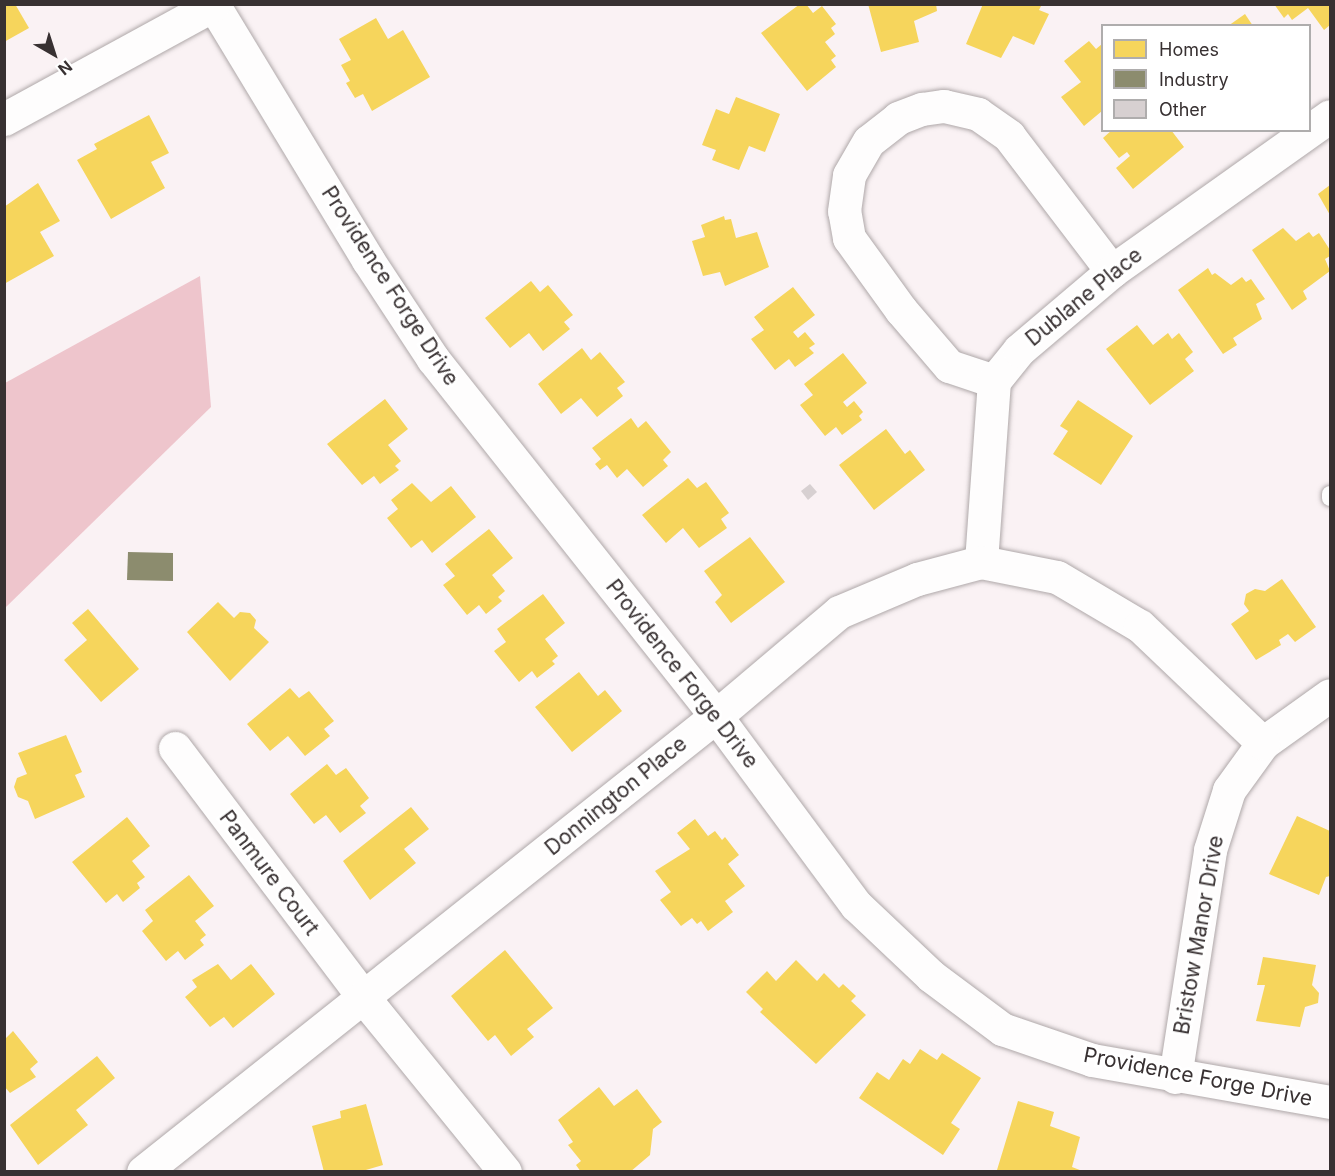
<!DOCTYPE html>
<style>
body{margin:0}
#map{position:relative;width:1335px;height:1176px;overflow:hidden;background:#faf2f4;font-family:Inter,sans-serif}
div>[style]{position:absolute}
.forest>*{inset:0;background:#eec5cc}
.homes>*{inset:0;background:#f6d55c}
.industry>*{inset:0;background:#8c8c6e}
.building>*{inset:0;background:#d7d0d1}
.roads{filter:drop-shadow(0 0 2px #afa8a9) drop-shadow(0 0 2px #afa8a9)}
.service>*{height:16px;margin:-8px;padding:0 8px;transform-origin:8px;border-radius:8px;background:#fefdfd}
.minor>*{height:33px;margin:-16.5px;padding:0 16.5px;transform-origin:16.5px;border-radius:16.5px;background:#fefdfd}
span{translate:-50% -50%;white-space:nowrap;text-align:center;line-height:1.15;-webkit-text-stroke:6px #fff;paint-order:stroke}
.street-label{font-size:21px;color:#383132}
.frame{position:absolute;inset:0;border:6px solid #383132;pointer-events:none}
.legend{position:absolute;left:1101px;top:24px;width:210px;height:108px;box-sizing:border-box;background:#fff;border:2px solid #afadad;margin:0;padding:8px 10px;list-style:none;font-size:18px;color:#383132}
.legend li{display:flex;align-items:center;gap:12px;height:30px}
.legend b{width:30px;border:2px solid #afadad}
.north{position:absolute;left:24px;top:24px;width:60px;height:60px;-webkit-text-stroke:4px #fff;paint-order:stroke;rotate:141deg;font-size:16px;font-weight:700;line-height:24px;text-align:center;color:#383132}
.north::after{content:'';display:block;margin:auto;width:21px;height:27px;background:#383132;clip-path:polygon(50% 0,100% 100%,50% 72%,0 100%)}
</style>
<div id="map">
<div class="forest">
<i style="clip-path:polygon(200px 276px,211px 407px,5px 608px,5px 383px)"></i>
</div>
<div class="homes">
<i style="clip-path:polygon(4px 4px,15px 4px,29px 28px,4px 42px)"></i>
<i style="clip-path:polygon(800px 4px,806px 4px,813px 13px,822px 6px,836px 24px,831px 28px,835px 34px,825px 42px,836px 56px,831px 60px,836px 67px,807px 91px,761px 33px)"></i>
<i style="clip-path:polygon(868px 4px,936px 4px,937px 11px,914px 21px,919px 42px,881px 52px)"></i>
<i style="clip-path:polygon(983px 4px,1042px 4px,1039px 10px,1049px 14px,1034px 45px,1013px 36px,1001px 58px,966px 44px)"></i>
<i style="clip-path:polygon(1274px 4px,1330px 4px,1330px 25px,1324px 30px,1308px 8px,1292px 20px,1288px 14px,1284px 18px)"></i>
<i style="clip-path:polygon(1245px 14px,1253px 26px,1228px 26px)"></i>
<i style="clip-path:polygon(376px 18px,388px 39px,403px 30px,430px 77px,372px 111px,363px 94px,355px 98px,346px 83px,350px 81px,341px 65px,351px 60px,339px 39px)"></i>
<i style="clip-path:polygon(1089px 41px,1096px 49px,1102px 44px,1102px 111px,1084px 126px,1061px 97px,1081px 82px,1064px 61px)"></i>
<i style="clip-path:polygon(736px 97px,780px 114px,765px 152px,749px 146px,739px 170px,712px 160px,716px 150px,702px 145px,716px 109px,729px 114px)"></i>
<i style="clip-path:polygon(149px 115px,169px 153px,151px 162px,165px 188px,111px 219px,77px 160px,97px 149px,94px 144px)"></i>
<i style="clip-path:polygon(1112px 130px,1171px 130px,1184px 147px,1133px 189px,1116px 168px,1130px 156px,1127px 152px,1119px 158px,1103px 138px)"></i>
<i style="clip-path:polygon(38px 183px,60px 221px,40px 232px,54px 256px,4px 284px,4px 207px)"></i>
<i style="clip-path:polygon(1330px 185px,1330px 215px,1318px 194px)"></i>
<i style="clip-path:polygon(724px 216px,725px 220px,731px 219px,736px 238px,757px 232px,769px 267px,725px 286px,720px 272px,703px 276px,692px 241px,705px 237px,701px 225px)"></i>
<i style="clip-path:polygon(1283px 228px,1296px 241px,1309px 232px,1313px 237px,1319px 233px,1330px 250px,1330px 256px,1325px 259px,1330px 271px,1303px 291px,1307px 299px,1292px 310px,1252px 250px)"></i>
<i style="clip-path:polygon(1208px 268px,1212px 275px,1215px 273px,1231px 285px,1242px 277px,1246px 282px,1251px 279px,1265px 299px,1256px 304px,1262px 319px,1233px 338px,1237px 345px,1223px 354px,1178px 290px)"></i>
<i style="clip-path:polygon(531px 281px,540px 292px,548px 285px,573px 315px,564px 322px,570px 329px,543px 351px,529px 333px,510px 348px,485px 318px)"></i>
<i style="clip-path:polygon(793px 287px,815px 315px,793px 332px,798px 338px,805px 332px,815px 344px,809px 348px,814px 353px,795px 367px,789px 359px,775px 370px,751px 339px,764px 330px,754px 317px)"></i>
<i style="clip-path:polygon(1137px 325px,1153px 345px,1168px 333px,1172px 339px,1179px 333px,1193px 352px,1185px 359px,1194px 371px,1150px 405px,1106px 349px)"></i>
<i style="clip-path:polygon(582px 348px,591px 360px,600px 352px,625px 382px,617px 388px,623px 396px,597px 417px,581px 398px,561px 414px,538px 384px)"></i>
<i style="clip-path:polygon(843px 353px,867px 383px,843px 402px,847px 407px,854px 401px,863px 412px,859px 416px,862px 420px,842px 435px,836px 427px,825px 436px,800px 405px,813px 395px,804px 384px)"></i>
<i style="clip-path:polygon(385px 399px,408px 429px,388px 445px,401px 461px,395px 466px,399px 470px,380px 484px,374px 476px,362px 485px,327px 444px)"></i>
<i style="clip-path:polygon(1078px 400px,1133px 436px,1101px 485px,1053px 454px,1068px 431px,1060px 426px)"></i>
<i style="clip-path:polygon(631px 418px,638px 428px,646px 421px,671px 452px,663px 460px,668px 466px,643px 487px,627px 469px,617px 478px,607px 465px,600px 470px,595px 464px,601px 459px,592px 448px)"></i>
<i style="clip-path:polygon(886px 429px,905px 454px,910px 450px,925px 470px,874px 510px,839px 465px)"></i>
<i style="clip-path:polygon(688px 478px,697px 488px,706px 482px,729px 513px,721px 519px,727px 528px,699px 548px,683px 528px,666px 543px,642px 515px)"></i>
<i style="clip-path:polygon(412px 483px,431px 502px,451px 486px,476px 517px,432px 553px,422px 540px,411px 548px,387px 518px,398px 509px,391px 500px)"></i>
<i style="clip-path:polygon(489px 529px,513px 558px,492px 575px,505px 591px,498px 597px,502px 601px,486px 614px,479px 605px,467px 615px,443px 585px,455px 576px,445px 564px)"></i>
<i style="clip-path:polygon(750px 537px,785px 582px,731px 623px,715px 602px,722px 595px,704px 571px)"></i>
<i style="clip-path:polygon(1282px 579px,1316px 627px,1295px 642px,1288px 634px,1279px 640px,1281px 645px,1256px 660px,1231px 624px,1249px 611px,1244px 604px,1246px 594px,1255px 589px,1265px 591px)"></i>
<i style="clip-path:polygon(543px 594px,565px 623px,545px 639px,558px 656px,552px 661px,555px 664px,537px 678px,532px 671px,519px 682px,494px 651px,506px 642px,497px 629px)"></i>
<i style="clip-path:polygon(218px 602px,234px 618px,240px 612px,250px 613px,256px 620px,254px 628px,269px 642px,230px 681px,187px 632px)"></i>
<i style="clip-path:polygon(88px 609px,139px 669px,101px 702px,64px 660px,87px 640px,72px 623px)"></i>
<i style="clip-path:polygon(579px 672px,598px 696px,605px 690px,622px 711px,572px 752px,535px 707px)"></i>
<i style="clip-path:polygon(290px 688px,299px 698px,309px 691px,334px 721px,324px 729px,330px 736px,305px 756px,288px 736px,270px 751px,247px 724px)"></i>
<i style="clip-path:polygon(66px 735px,82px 772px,75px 775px,85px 797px,35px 819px,28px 801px,18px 797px,14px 787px,17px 778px,27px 774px,18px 753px)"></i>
<i style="clip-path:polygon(327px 764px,336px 775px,346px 768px,369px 798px,360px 806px,366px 813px,340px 833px,326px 815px,314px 824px,290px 794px)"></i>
<i style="clip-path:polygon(411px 807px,429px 829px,404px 849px,416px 863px,370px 900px,343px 861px)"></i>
<i style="clip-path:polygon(1297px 816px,1330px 831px,1330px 876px,1326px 877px,1319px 895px,1269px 874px)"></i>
<i style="clip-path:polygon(127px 817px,150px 846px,132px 861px,145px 877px,137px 883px,140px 888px,123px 902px,117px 894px,106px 903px,72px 862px)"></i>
<i style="clip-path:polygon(695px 819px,708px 836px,715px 831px,722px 840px,725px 837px,739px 855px,728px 864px,745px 886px,725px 901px,733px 912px,708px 931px,701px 921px,697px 924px,692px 918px,681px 926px,660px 900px,671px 892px,655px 871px,690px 849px,677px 833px)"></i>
<i style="clip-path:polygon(189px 875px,214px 906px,195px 921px,206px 935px,200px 940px,204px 945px,185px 960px,178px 951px,166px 961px,142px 931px,153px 921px,145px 910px)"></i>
<i style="clip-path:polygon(505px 950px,553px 1008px,527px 1029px,534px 1037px,511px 1056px,495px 1035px,488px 1041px,451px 996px)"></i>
<i style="clip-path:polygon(1263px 957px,1316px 965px,1312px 985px,1319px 993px,1318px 1003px,1305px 1007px,1300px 1027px,1256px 1021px,1265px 985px,1257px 985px)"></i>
<i style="clip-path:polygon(796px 960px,817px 981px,824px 973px,839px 988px,843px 984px,856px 996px,851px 1001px,866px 1015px,816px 1064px,760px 1012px,763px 1009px,746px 992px,767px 971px,776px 981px)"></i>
<i style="clip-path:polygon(218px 964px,231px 980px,251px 964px,275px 994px,233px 1028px,224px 1017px,210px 1027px,185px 997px,197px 987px,192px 980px)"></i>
<i style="clip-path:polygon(13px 1031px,38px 1062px,30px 1069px,36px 1077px,10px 1093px,4px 1086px,4px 1040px)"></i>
<i style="clip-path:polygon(920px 1049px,937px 1060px,942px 1053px,981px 1078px,951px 1123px,960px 1129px,943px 1155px,859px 1098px,877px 1072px,889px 1080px,903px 1059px,910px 1064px)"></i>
<i style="clip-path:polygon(97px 1056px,115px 1078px,76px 1110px,88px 1125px,38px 1165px,10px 1125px)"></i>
<i style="clip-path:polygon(599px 1087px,614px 1106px,637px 1089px,662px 1122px,653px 1129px,650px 1155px,630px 1172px,581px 1172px,576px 1165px,581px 1161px,568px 1145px,573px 1142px,558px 1120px)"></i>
<i style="clip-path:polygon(1018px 1101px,1054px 1112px,1050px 1126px,1080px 1137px,1072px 1167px,1085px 1172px,997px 1170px)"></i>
<i style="clip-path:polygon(366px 1104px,383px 1165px,359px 1172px,324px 1172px,312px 1126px,341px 1118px,340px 1111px)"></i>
</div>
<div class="industry">
<i style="clip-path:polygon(128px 552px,173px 553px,173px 581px,127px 580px)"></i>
</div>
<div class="building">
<i style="clip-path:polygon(810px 484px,817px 492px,808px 500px,801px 491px)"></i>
</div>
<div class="roads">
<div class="service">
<i style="left:1330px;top:494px;width:4px;rotate:90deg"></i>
</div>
<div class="minor">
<i style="left:213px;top:4px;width:299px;rotate:58.8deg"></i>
<i style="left:368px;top:260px;width:118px;rotate:56.7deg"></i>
<i style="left:433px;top:359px;width:456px;rotate:51.6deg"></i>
<i style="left:716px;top:716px;width:235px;rotate:53.5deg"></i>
<i style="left:856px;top:905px;width:103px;rotate:43.4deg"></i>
<i style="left:931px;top:976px;width:89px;rotate:36.7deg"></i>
<i style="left:1002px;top:1029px;width:95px;rotate:19deg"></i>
<i style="left:1092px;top:1060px;width:242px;rotate:10deg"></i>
<i style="left:4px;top:119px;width:238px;rotate:-28.6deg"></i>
<i style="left:994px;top:381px;width:47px;rotate:-161.6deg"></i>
<i style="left:949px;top:366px;width:74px;rotate:-130.6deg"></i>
<i style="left:901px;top:310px;width:89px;rotate:-125.8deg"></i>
<i style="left:849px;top:238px;width:27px;rotate:-100deg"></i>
<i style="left:844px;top:211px;width:36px;rotate:-82deg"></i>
<i style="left:849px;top:175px;width:39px;rotate:-60deg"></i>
<i style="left:869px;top:141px;width:37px;rotate:-38deg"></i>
<i style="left:898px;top:118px;width:26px;rotate:-21deg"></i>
<i style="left:922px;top:109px;width:22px;rotate:-8deg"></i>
<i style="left:944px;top:106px;width:35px;rotate:13deg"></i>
<i style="left:978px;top:114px;width:38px;rotate:35deg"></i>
<i style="left:1009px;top:136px;width:170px;rotate:52.7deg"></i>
<i style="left:981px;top:562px;width:181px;rotate:-85.9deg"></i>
<i style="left:994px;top:381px;width:40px;rotate:-51deg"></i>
<i style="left:1019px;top:350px;width:122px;rotate:-40.3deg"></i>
<i style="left:1112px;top:271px;width:267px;rotate:-35.4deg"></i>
<i style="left:175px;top:748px;width:312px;rotate:52.9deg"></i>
<i style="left:363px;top:997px;width:225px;rotate:50.9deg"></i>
<i style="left:1175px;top:1077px;width:230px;rotate:-81.2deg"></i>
<i style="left:1210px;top:850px;width:63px;rotate:-72.4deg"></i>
<i style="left:1229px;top:790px;width:58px;rotate:-54.1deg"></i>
<i style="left:1263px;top:743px;width:82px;rotate:-35.6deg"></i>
<i style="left:143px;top:1172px;width:732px;rotate:-38.51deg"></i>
<i style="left:716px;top:716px;width:161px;rotate:-40.2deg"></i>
<i style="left:839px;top:612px;width:85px;rotate:-22.9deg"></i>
<i style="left:917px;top:579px;width:66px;rotate:-14.9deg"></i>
<i style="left:981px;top:562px;width:77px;rotate:11.2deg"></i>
<i style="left:1057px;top:577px;width:96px;rotate:30.6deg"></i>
<i style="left:1140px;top:626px;width:170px;rotate:43.6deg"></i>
</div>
</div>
<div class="street-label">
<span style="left:390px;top:286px;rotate:57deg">Providence Forge Drive</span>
<span style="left:1084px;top:297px;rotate:-39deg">Dublane Place</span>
<span style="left:682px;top:674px;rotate:52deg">Providence Forge Drive</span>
<span style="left:616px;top:796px;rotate:-39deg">Donnington Place</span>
<span style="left:269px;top:873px;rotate:53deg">Panmure Court</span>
<span style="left:1199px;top:935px;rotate:-80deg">Bristow Manor Drive</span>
<span style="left:1198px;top:1077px;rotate:11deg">Providence Forge Drive</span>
</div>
<div class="frame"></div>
<ul class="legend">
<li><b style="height:16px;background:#f6d55c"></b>Homes</li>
<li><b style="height:16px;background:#8c8c6e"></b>Industry</li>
<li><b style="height:16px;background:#d7d0d1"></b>Other</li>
</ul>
<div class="north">N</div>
</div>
